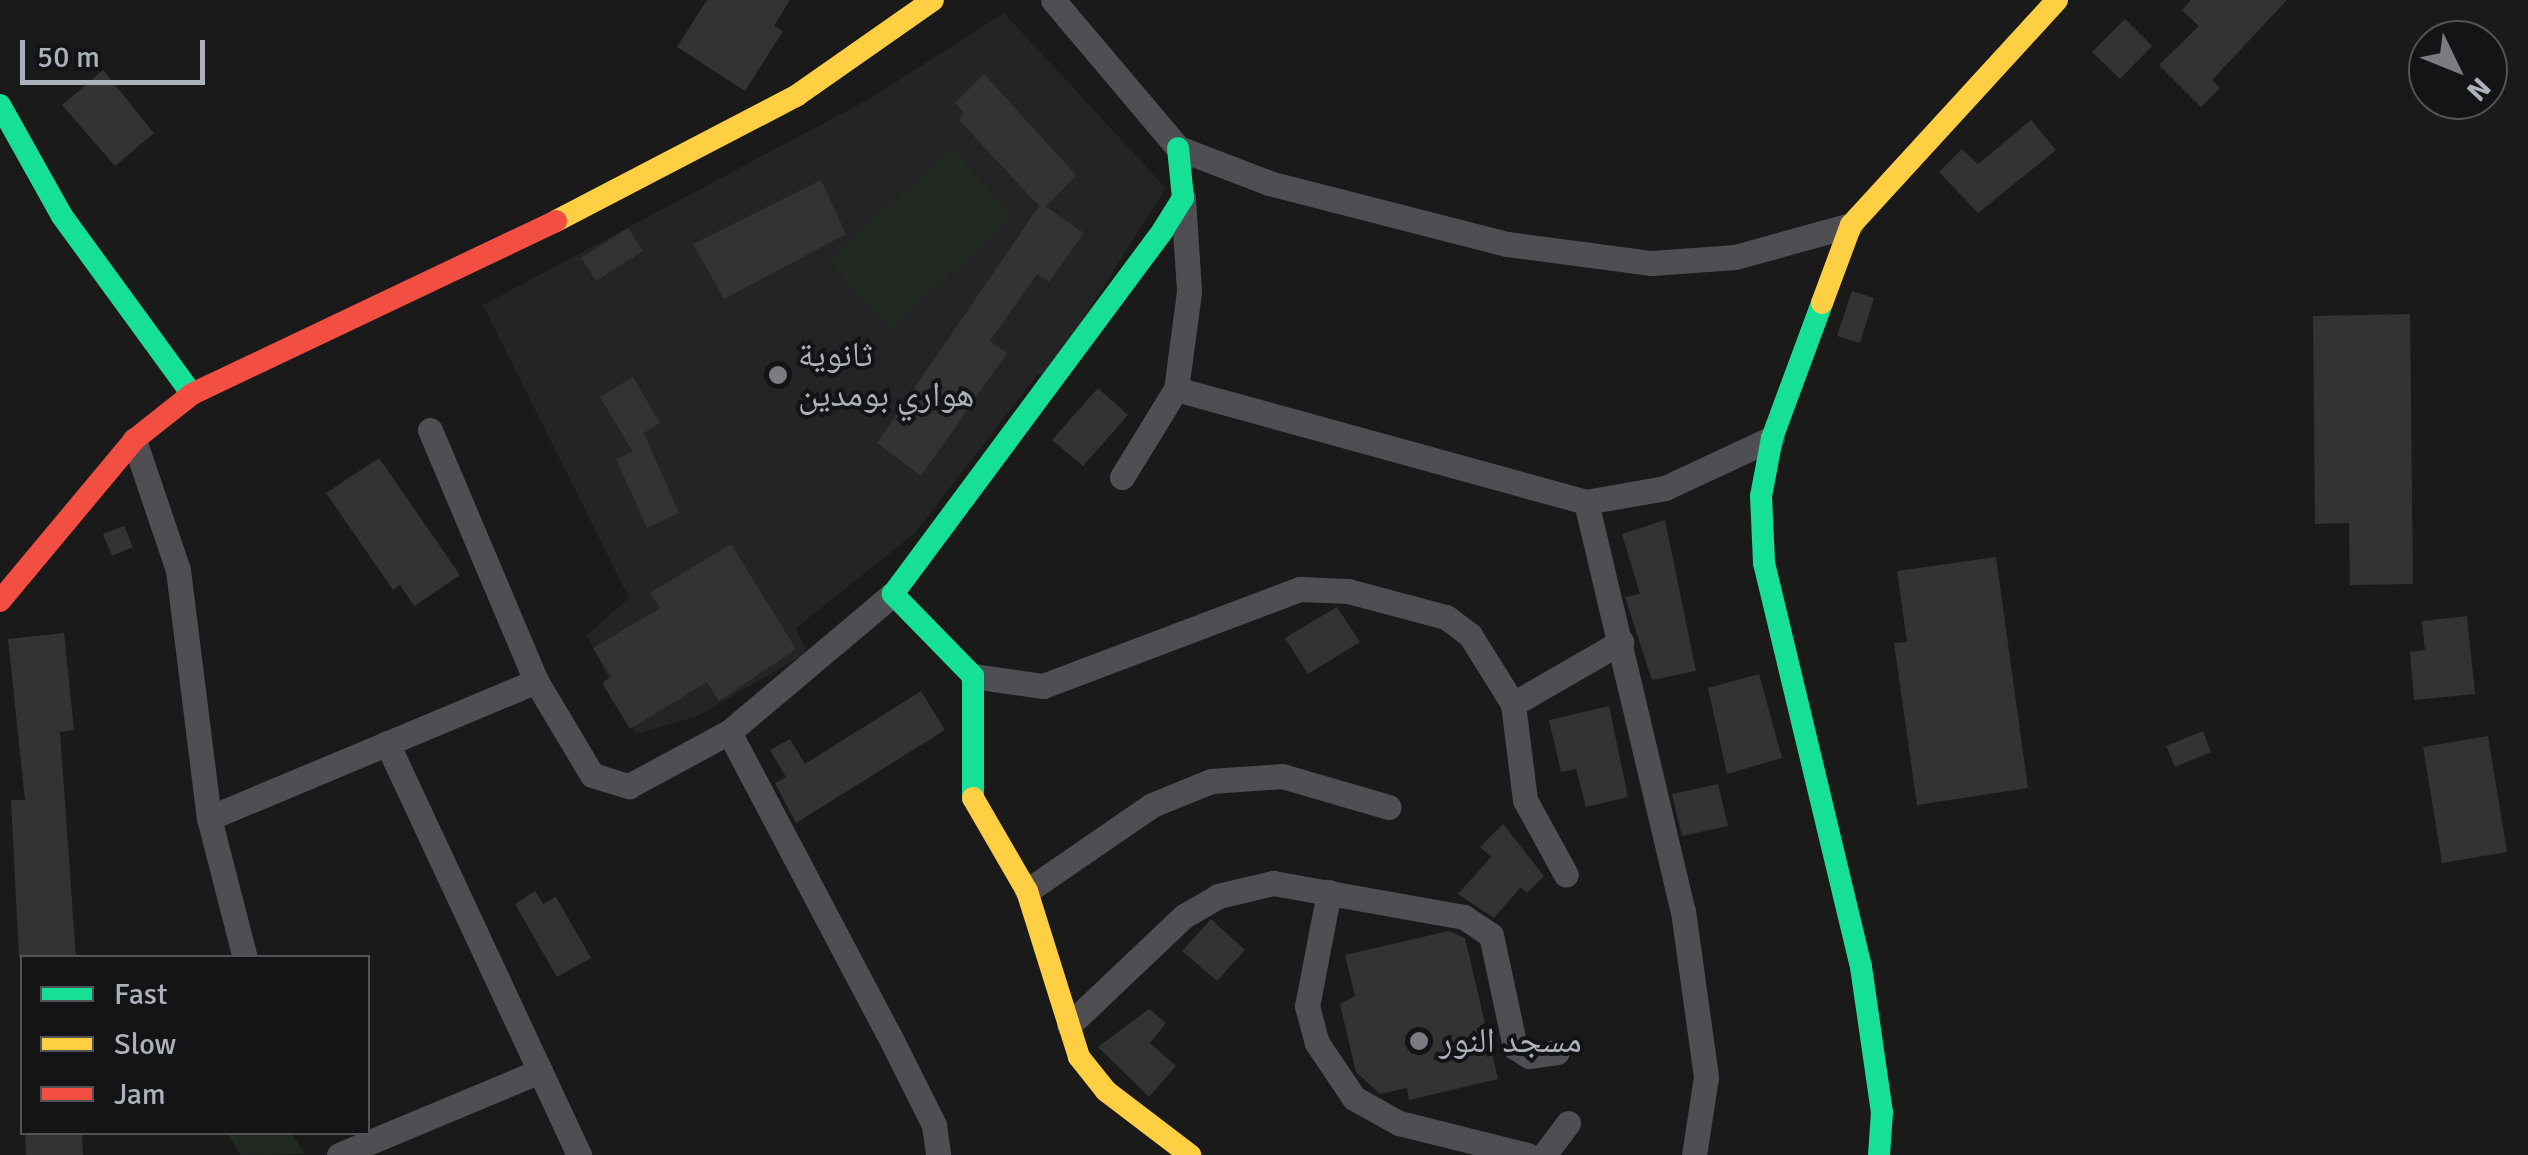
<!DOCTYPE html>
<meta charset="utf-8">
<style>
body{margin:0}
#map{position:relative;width:2528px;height:1155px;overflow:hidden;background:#1a1a1a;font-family:Signika,"Noto Naskh Arabic",sans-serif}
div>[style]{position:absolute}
.built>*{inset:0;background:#242426}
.green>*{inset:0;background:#222923}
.building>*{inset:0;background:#333334}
.street>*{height:25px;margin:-12.5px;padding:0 12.5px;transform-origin:12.5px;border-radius:12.5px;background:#4f4f53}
.fast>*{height:22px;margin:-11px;padding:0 11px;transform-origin:11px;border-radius:11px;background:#16e098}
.slow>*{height:22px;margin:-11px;padding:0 11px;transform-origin:11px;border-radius:11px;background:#ffcf43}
.jam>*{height:22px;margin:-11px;padding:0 11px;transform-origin:11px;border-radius:11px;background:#f24e42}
.dots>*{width:28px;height:28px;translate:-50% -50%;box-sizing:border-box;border:5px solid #141416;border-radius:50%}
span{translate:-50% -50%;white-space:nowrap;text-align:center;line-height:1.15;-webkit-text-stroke:8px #141416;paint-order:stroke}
.poi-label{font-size:35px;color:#adb1b9}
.left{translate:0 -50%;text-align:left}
.legend{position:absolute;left:20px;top:955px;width:350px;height:180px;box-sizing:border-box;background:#141416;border:2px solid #515357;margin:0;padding:12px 18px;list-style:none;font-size:30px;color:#adb1b9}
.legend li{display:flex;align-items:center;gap:20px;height:50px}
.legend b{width:50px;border:2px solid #515357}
.north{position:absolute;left:2408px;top:20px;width:100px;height:100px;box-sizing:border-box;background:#141416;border:2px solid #515357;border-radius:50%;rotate:133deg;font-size:28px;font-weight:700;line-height:40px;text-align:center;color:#adb1b9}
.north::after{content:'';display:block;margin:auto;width:35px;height:45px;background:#7a7c81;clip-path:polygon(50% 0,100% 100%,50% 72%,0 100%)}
.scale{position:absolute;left:20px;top:40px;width:185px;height:45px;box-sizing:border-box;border:5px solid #adb1b9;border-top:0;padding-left:12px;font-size:30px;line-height:35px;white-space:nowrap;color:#adb1b9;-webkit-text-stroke:8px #141416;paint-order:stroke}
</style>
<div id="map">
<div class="built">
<i style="clip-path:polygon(1004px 13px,1166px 188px,1046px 377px,1038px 374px,915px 533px,796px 628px,807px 653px,698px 716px,636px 734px,587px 635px,629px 598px,483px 305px,869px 99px)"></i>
</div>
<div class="green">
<i style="clip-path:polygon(951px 149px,1014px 216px,891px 328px,829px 261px)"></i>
<i style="clip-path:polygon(227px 1133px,291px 1133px,305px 1154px,241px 1155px)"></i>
</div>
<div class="building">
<i style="clip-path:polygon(707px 0,790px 0,774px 26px,783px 31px,745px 91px,677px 47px)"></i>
<i style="clip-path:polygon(2191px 0,2287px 0,2212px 80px,2220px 88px,2201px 107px,2159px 65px,2199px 26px,2182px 10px)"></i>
<i style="clip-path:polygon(2125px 19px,2152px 46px,2120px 79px,2092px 52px)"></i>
<i style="clip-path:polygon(103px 70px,154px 133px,115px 166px,62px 105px)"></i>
<i style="clip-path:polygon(984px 74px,1076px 175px,1046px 207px,1084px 233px,1049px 282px,1037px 274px,990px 341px,1007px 353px,921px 476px,877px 443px,1039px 206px,959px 120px,964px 113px,955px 103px)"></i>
<i style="clip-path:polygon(2031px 120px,2056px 150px,1978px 213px,1939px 172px,1962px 149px,1978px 164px)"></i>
<i style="clip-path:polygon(821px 180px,846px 234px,724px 299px,693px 244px)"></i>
<i style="clip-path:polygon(628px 228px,643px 251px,596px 281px,581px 258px)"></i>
<i style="clip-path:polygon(1852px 291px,1874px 298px,1860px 343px,1837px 336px)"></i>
<i style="clip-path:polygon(2410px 314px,2413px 584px,2350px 585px,2349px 523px,2315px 524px,2313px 316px)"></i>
<i style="clip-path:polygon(633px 377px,660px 423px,644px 433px,679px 513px,647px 528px,616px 459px,633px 452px,600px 397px)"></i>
<i style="clip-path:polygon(1098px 388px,1128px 415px,1083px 466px,1052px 440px)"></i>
<i style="clip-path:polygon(379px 458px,460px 575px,414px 606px,400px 585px,393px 590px,326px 493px)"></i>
<i style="clip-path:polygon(1665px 520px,1696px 671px,1652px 680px,1625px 597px,1640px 594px,1622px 534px)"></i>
<i style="clip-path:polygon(124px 526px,133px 547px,112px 556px,103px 534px)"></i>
<i style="clip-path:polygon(731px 544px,796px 649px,719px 701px,707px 682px,630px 729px,602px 683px,611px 677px,593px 648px,660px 608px,650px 593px)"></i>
<i style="clip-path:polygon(1996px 557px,2028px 788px,1917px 805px,1894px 643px,1907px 642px,1897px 571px)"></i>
<i style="clip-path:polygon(1337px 607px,1360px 642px,1308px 674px,1285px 638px)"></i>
<i style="clip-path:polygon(2467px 616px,2475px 694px,2414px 700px,2410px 652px,2425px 650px,2422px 621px)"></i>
<i style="clip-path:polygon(64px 633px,74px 730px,60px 732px,76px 958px,19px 958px,11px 800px,25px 800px,8px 639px)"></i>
<i style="clip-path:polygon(1759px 674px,1782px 758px,1727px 774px,1708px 688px)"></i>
<i style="clip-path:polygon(921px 691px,945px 730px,796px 823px,775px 783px,786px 777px,770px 750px,790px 739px,805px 764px)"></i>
<i style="clip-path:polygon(1609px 706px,1628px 797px,1586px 807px,1576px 769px,1561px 772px,1549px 720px)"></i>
<i style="clip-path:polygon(2203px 731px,2211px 752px,2175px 767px,2166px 746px)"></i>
<i style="clip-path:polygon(2488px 736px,2507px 852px,2442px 863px,2423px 747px)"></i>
<i style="clip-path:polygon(1718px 784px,1728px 826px,1682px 836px,1672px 794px)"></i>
<i style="clip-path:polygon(1503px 824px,1544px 876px,1527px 893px,1521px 887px,1494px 918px,1458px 894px,1491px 857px,1480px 847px)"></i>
<i style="clip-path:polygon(535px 891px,543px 904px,556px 897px,591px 958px,557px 977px,515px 904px)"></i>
<i style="clip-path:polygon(1211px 919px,1245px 950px,1217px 981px,1182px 951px)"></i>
<i style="clip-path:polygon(1449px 931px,1465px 938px,1498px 1079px,1409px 1100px,1407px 1088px,1380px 1094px,1356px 1072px,1340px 1004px,1355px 996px,1345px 955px)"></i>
<i style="clip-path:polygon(1149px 1009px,1166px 1023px,1150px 1043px,1176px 1066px,1149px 1097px,1098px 1047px)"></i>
<i style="clip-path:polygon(25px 1132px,82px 1132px,83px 1155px,26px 1155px)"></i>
</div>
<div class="street">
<i style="left:1053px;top:0;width:194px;rotate:49.8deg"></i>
<i style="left:1178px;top:148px;width:97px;rotate:21deg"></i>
<i style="left:1269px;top:183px;width:246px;rotate:14.4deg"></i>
<i style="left:1507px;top:244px;width:146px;rotate:7.5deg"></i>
<i style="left:1652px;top:263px;width:83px;rotate:-4.1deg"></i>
<i style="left:1735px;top:257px;width:120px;rotate:-15.4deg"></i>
<i style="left:1183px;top:198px;width:94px;rotate:86.3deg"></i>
<i style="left:1189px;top:292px;width:98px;rotate:97.6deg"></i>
<i style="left:1176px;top:389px;width:425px;rotate:15.4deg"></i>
<i style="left:1586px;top:502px;width:80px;rotate:-10deg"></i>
<i style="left:1665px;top:488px;width:118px;rotate:-25deg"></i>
<i style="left:430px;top:430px;width:272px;rotate:67.1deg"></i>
<i style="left:134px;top:440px;width:137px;rotate:71.3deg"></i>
<i style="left:178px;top:570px;width:250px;rotate:82.9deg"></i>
<i style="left:209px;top:818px;width:145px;rotate:75.6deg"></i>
<i style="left:1122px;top:477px;width:103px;rotate:-58.5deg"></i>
<i style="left:1586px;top:502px;width:420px;rotate:76.7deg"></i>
<i style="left:1683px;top:911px;width:168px;rotate:82.1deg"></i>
<i style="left:1706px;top:1077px;width:79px;rotate:98.7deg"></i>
<i style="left:973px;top:676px;width:71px;rotate:8.1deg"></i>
<i style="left:1043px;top:686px;width:275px;rotate:-20.7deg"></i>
<i style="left:1300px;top:589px;width:48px;rotate:2.4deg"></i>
<i style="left:1348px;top:591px;width:101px;rotate:14.9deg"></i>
<i style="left:1446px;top:617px;width:30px;rotate:37deg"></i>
<i style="left:1470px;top:635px;width:81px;rotate:58.1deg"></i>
<i style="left:1513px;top:704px;width:97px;rotate:82.9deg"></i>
<i style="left:1525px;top:800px;width:85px;rotate:61.3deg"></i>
<i style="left:1513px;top:704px;width:125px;rotate:-29.9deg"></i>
<i style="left:729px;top:732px;width:340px;rotate:62.2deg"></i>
<i style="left:888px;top:1033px;width:103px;rotate:63.4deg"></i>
<i style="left:934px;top:1125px;width:30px;rotate:82deg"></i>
<i style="left:387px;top:743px;width:455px;rotate:65deg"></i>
<i style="left:209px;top:818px;width:355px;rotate:-22.7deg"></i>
<i style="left:536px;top:681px;width:109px;rotate:59.2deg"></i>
<i style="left:592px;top:775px;width:39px;rotate:17deg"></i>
<i style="left:629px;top:786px;width:114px;rotate:-28.4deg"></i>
<i style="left:729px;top:732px;width:214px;rotate:-40.1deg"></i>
<i style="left:1027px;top:891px;width:152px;rotate:-34.5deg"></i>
<i style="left:1152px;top:805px;width:64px;rotate:-22.1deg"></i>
<i style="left:1211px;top:781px;width:71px;rotate:-4deg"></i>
<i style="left:1282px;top:776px;width:111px;rotate:16.2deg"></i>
<i style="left:1329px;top:892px;width:116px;rotate:100.9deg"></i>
<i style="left:1307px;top:1006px;width:38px;rotate:75deg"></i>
<i style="left:1317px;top:1043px;width:66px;rotate:56.1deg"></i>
<i style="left:1354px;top:1098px;width:51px;rotate:29.1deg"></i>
<i style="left:1399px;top:1123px;width:132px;rotate:14deg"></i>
<i style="left:1069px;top:1025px;width:158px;rotate:-43.5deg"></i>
<i style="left:1184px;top:916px;width:39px;rotate:-30deg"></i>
<i style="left:1218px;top:896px;width:57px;rotate:-13.3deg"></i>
<i style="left:1273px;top:883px;width:194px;rotate:10.1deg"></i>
<i style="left:1464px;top:917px;width:32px;rotate:34deg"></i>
<i style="left:1491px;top:935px;width:115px;rotate:77.9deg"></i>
<i style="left:1515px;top:1047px;width:17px;rotate:33deg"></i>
<i style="left:1529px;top:1056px;width:28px;rotate:-8deg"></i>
<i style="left:339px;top:1155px;width:218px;rotate:-22.7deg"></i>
<i style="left:1544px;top:1155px;width:40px;rotate:-53deg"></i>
</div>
<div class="fast">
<i style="left:0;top:105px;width:127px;rotate:60.8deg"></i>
<i style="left:62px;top:216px;width:220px;rotate:53.9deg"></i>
<i style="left:1822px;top:303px;width:144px;rotate:110.3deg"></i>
<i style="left:1772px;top:438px;width:59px;rotate:100.7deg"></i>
<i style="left:1761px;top:496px;width:67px;rotate:87.4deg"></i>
<i style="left:1764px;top:563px;width:415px;rotate:76.5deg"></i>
<i style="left:1861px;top:967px;width:147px;rotate:81.8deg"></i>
<i style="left:1882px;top:1112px;width:43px;rotate:94deg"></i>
<i style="left:973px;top:798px;width:122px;rotate:-90deg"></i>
<i style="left:973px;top:676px;width:115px;rotate:-134.3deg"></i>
<i style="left:893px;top:594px;width:453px;rotate:-53.4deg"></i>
<i style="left:1163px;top:230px;width:38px;rotate:-58deg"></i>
<i style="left:1183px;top:198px;width:50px;rotate:-95.7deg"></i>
</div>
<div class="slow">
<i style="left:556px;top:221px;width:271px;rotate:-27.5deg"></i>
<i style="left:796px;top:96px;width:167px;rotate:-35deg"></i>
<i style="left:1822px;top:303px;width:83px;rotate:-69.6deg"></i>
<i style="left:1851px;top:225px;width:305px;rotate:-47.5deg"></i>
<i style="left:973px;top:798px;width:108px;rotate:59.9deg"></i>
<i style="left:1027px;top:891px;width:174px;rotate:72.6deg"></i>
<i style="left:1079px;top:1057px;width:43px;rotate:51.5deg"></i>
<i style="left:1106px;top:1091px;width:106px;rotate:37.3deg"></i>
</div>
<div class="jam">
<i style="left:0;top:601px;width:209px;rotate:-50.2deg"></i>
<i style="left:134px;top:440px;width:74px;rotate:-38.4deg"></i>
<i style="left:192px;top:394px;width:403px;rotate:-25.4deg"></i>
</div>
<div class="dots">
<i style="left:778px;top:375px;background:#7a7c81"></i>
<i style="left:1419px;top:1041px;background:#7a7c81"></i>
</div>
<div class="poi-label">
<span class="left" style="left:798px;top:375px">ثانوية<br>هواري بومدين</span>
<span class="left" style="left:1439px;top:1041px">مسجد النور</span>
</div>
<ul class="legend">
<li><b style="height:12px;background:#16e098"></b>Fast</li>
<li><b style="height:12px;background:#ffcf43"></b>Slow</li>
<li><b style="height:12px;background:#f24e42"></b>Jam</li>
</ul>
<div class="north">N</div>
<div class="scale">50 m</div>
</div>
